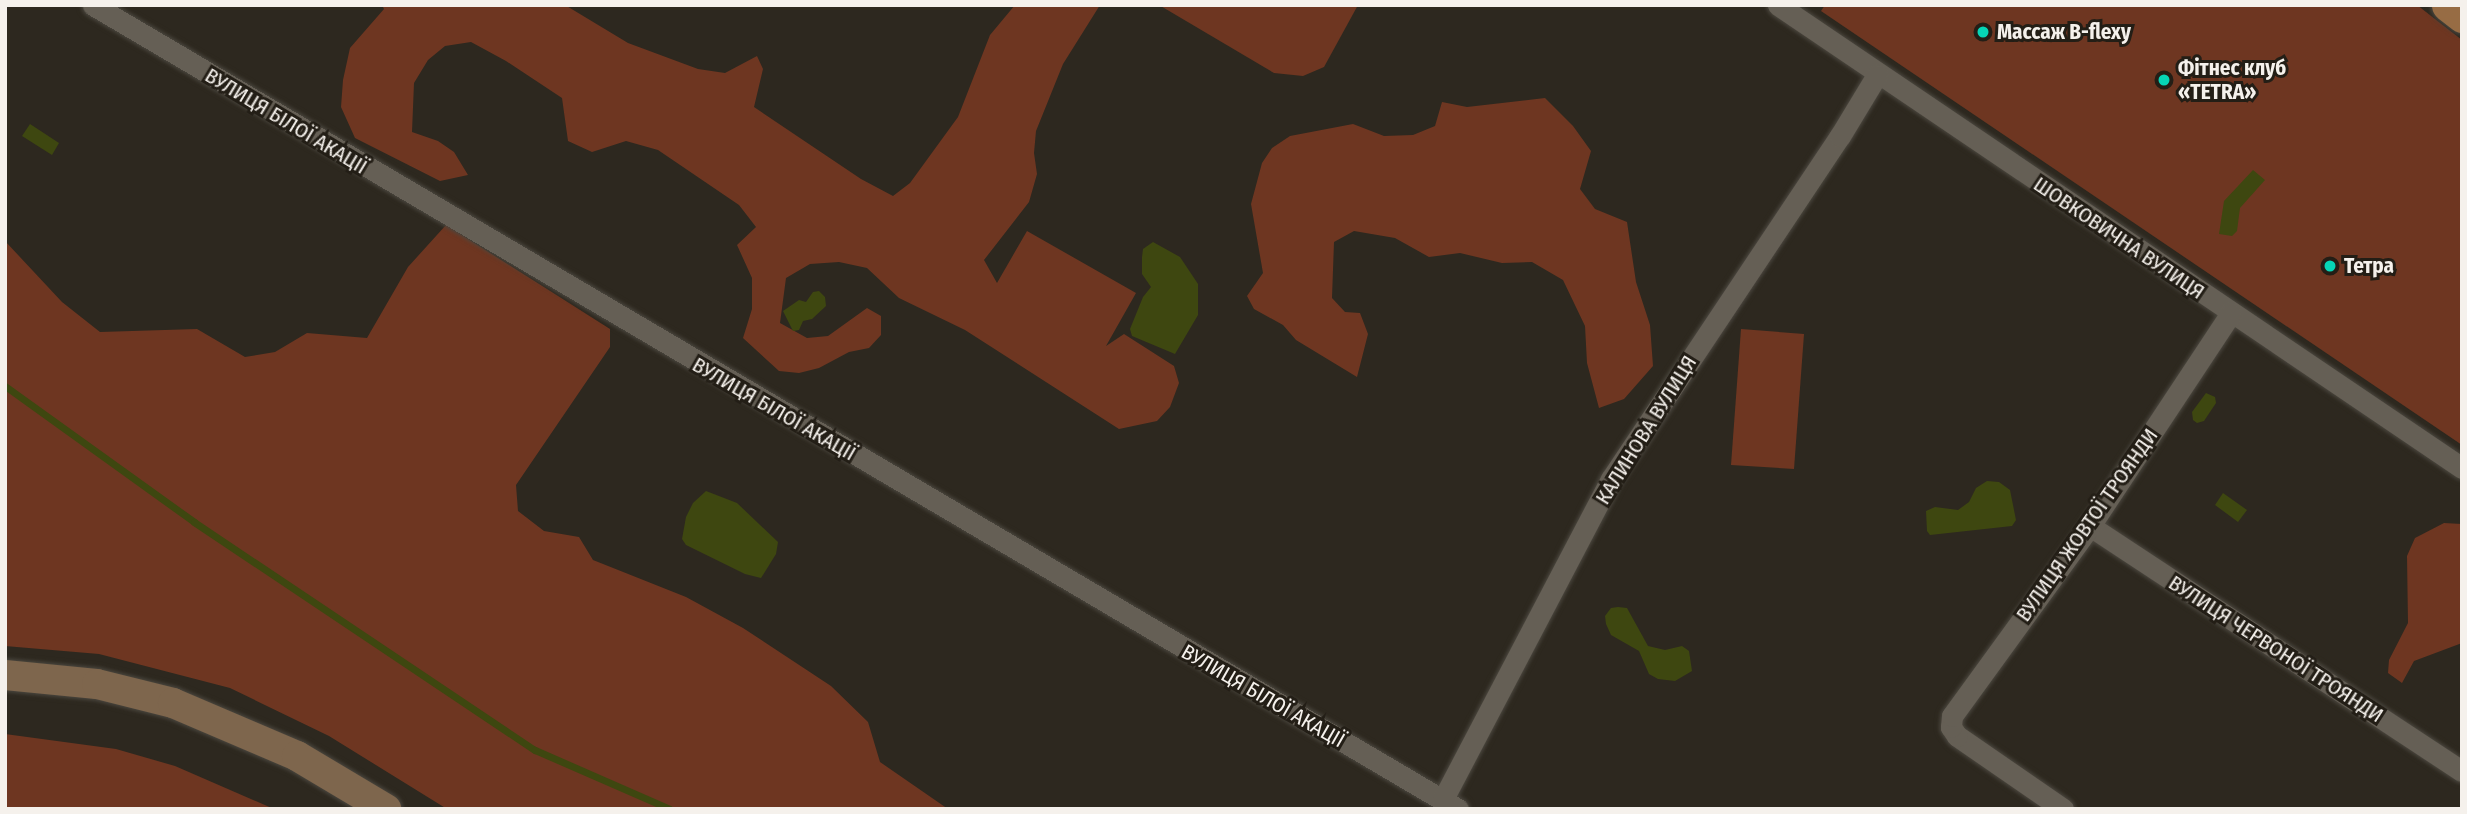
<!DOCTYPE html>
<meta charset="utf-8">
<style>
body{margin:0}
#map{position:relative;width:2467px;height:814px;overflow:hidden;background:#2d281f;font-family:"Fira Sans Condensed",sans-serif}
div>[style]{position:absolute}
.green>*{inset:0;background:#6e3621}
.water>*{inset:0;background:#3e4710}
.stream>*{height:7px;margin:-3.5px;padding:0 3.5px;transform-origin:3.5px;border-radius:3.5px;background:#3e4710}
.roads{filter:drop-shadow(0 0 2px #4b473f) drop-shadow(0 0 2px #4b473f)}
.street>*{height:21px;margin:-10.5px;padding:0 10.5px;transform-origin:10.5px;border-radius:10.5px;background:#655f55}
.secondary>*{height:30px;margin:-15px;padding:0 15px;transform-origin:15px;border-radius:15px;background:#7e664d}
.primary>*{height:33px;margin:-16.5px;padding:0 16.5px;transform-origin:16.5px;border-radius:16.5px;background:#976c44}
.dots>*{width:19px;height:19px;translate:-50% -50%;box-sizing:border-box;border:4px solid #231e16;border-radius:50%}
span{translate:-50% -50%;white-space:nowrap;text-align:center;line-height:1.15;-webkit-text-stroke:6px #231e16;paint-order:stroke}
.poi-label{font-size:21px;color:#f5f1ec;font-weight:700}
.left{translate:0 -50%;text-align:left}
.street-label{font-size:21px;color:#f5f1ec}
.frame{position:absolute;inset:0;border:7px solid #f5f1ec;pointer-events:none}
</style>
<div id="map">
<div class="green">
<i style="clip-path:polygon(382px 5px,565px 5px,628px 43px,698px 69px,725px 73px,757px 56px,763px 69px,754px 107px,861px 179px,893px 196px,910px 183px,958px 117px,990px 35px,1015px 5px,1100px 5px,1063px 64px,1036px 131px,1034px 153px,1037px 174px,1029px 202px,984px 260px,997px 283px,1027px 231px,1136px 293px,1106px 346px,1124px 334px,1174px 366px,1179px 383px,1170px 407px,1157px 421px,1119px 429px,965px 330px,899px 298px,867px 268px,839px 262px,810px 264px,786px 278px,780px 323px,807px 338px,828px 336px,867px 308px,881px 316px,881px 335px,869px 348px,849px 352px,819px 368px,799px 373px,779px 371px,743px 338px,752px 309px,752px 278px,737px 245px,756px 227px,739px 205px,658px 150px,626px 141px,592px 152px,568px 141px,562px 98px,506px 61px,471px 42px,445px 46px,428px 60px,414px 83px,412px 132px,438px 141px,454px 152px,468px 175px,440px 181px,355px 138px,341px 107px,343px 80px,350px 48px,384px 9px)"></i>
<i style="clip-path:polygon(1159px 5px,1358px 5px,1324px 67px,1303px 76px,1274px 73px)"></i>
<i style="clip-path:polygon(1825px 5px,2417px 5px,2462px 40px,2462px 445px,1821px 11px)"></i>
<i style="clip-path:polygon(1545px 98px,1573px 126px,1591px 151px,1580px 189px,1595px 209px,1627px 222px,1636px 282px,1650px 325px,1653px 366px,1624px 399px,1599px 408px,1587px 363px,1585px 326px,1563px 280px,1532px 262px,1502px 263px,1460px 253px,1429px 257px,1395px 238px,1354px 231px,1334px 242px,1332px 298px,1345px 312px,1360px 313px,1368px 334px,1357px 377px,1296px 340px,1283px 325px,1254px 309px,1247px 296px,1263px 273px,1251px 204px,1262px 163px,1272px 148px,1290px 136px,1353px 124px,1384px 136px,1413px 135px,1435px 126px,1442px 102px,1467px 107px)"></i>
<i style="clip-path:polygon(446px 225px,610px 329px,610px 347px,516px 485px,518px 511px,544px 531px,579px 537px,593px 560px,686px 597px,743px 628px,831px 686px,868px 722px,880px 762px,948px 809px,447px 809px,329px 736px,230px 688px,99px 654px,5px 646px,5px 241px,62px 302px,100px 332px,197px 329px,245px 357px,275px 352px,307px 333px,367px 338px,408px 267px)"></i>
<i style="clip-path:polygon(1741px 329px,1804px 334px,1794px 469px,1731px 465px)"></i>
<i style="clip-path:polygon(2444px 523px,2462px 524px,2462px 643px,2414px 661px,2402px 683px,2388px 673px,2389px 660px,2408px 623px,2407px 556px,2415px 538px)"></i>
<i style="clip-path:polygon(5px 734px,116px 749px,175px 766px,274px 809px,5px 809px)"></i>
</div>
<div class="water">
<i style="clip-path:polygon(30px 124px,59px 143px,52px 155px,22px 136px)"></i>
<i style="clip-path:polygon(2253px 170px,2265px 180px,2240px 208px,2237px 231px,2232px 236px,2219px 234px,2224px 201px)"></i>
<i style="clip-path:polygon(1153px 242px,1180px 257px,1198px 284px,1198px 315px,1175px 354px,1132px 336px,1130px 329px,1143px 297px,1151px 287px,1142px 274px,1142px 257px,1143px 249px)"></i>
<i style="clip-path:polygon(819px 291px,825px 297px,826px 306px,812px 319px,803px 321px,799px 330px,793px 331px,783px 311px,799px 300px,806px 302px,813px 292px)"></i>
<i style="clip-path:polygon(2206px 393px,2215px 397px,2216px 403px,2204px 421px,2197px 423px,2193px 420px,2192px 412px)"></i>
<i style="clip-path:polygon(1987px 481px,1999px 482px,2010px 490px,2016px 520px,2012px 526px,1930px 535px,1927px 531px,1926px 511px,1935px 507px,1958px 510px,1969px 502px,1976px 488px)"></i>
<i style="clip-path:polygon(706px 491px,737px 503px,778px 542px,776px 554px,761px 578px,745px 574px,686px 545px,682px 539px,686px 517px,693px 503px)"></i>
<i style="clip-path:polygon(2223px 493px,2247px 510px,2238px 522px,2215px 505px)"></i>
<i style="clip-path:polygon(1618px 607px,1627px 608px,1648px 646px,1665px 650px,1682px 646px,1689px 651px,1692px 671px,1675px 681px,1658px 679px,1649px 674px,1639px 651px,1611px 635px,1606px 624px,1605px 616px,1611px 608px)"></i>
</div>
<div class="stream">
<i style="left:5px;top:386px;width:233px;rotate:35.7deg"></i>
<i style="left:194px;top:522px;width:410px;rotate:33.8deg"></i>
<i style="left:535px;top:750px;width:147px;rotate:23.6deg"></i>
</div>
<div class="roads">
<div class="street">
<i style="left:93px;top:5px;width:1584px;rotate:30.5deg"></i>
<i style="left:1778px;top:5px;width:826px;rotate:34.09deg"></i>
<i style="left:2090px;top:526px;width:445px;rotate:33.4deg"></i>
<i style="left:1442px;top:801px;width:364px;rotate:-62.3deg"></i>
<i style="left:1611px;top:479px;width:412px;rotate:-56.3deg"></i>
<i style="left:1840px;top:136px;width:71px;rotate:-58.8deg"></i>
<i style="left:2063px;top:809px;width:129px;rotate:-145.4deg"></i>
<i style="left:1957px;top:736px;width:11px;rotate:-124deg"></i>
<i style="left:1951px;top:727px;width:11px;rotate:-85deg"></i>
<i style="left:1952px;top:716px;width:235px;rotate:-54deg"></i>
<i style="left:2090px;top:526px;width:255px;rotate:-56.5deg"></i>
</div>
<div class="secondary">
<i style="left:5px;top:675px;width:92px;rotate:5.6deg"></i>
<i style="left:97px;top:684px;width:78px;rotate:14deg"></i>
<i style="left:173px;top:703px;width:135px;rotate:23.1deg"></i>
<i style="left:297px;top:756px;width:104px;rotate:30.8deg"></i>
</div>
<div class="primary">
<i style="left:2448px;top:5px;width:18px;rotate:38deg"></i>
</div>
</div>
<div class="dots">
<i style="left:1983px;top:32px;background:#06d5b6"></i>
<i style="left:2164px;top:80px;background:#06d5b6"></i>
<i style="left:2330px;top:266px;background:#06d5b6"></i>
</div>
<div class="poi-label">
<span class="left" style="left:1997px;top:32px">Массаж B-flexy</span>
<span class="left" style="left:2178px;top:80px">Фітнес клуб<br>«TETRA»</span>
<span class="left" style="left:2344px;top:266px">Тетра</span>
</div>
<div class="street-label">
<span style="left:286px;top:121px;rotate:31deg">ВУЛИЦЯ БІЛОЇ АКАЦІЇ</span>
<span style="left:2119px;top:238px;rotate:34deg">ШОВКОВИЧНА ВУЛИЦЯ</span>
<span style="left:774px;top:409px;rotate:30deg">ВУЛИЦЯ БІЛОЇ АКАЦІЇ</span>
<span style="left:1646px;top:430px;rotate:-58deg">КАЛИНОВА ВУЛИЦЯ</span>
<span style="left:2087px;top:525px;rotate:-55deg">ВУЛИЦЯ ЖОВТОЇ ТРОЯНДИ</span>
<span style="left:2276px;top:649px;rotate:33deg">ВУЛИЦЯ ЧЕРВОНОЇ ТРОЯНДИ</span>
<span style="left:1263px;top:696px;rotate:30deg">ВУЛИЦЯ БІЛОЇ АКАЦІЇ</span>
</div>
<div class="frame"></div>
</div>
